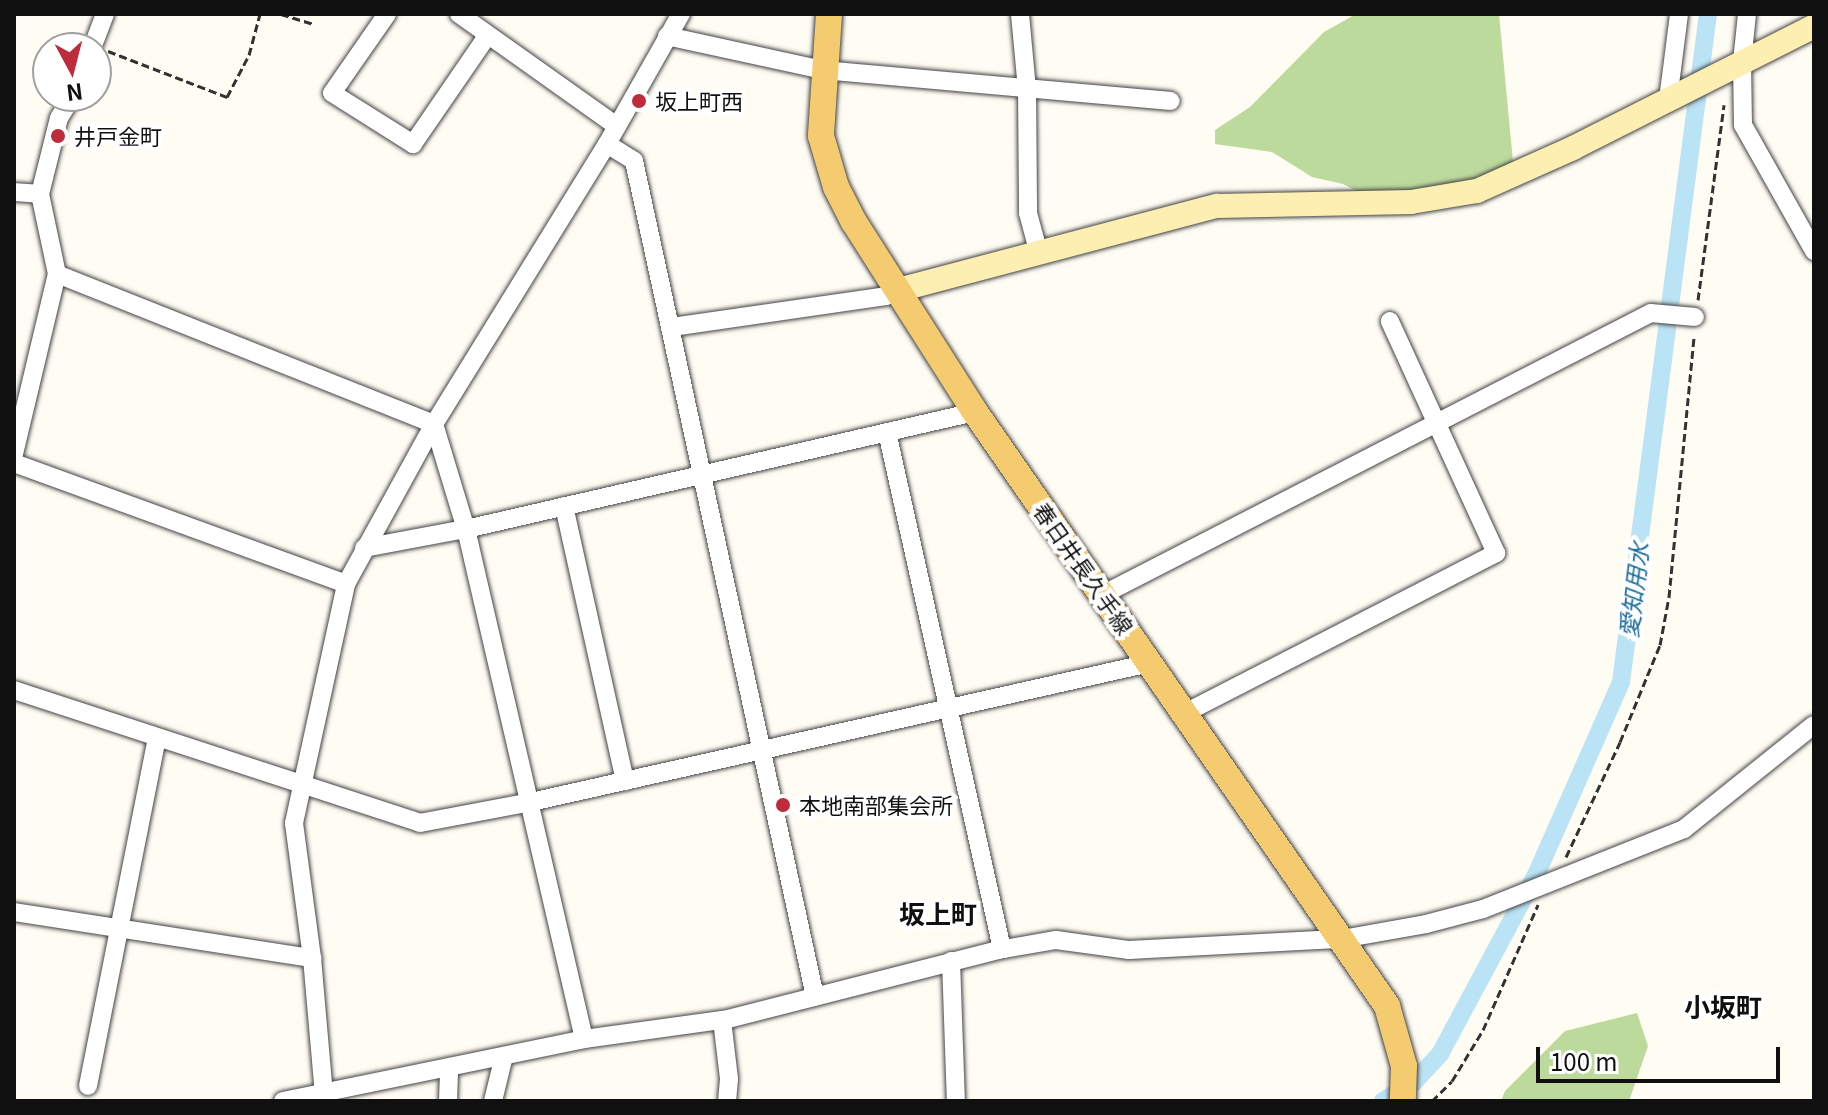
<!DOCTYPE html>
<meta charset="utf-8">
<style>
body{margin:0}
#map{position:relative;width:1828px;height:1115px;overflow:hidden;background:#fffcf4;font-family:Georgia,"Noto Sans JP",serif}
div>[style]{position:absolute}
.forest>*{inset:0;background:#bdda9d}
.canal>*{height:18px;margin:-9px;padding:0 9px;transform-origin:9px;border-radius:9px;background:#bae3f5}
.path>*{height:3px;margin-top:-1.5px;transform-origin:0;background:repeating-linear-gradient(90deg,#323232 0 8px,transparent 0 12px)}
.roads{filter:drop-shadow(0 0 2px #434343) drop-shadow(0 0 2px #434343)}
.street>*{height:18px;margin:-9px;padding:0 9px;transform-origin:9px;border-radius:9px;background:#fff}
.secondary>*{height:24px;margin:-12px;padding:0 12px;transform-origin:12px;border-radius:12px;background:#fcefb1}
.primary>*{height:26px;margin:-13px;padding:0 13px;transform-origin:13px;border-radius:13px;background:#f4cb6f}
.dots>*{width:22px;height:22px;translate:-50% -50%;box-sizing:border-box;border:4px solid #fff;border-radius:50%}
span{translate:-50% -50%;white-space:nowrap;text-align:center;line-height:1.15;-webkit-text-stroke:8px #fff;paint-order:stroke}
.poi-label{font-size:22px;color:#101010}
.left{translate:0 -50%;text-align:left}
.street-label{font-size:22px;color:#101010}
.water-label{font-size:24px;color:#1c6fa0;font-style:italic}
.quarter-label{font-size:26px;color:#101010;font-weight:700}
.frame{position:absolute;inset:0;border:16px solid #101010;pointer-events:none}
.north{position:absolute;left:32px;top:32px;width:80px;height:80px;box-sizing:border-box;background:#fff;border:2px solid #9f9f9f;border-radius:50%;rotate:173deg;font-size:22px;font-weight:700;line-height:32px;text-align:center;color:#101010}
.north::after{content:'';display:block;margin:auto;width:28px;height:36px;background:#be2b3c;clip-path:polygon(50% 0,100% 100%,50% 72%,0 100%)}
.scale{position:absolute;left:1536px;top:1047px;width:244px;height:36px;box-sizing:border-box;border:4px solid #101010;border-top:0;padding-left:10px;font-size:24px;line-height:28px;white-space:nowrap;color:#101010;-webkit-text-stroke:6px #fff;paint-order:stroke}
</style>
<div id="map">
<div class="forest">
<i style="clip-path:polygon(1356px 14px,1499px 14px,1513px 162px,1476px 181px,1366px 196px,1343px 184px,1312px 177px,1272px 152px,1215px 144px,1215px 130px,1250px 107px,1324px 32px)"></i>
<i style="clip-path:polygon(1637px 1013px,1648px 1046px,1629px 1101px,1501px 1101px,1505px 1091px,1565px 1031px)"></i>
</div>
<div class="canal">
<i style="left:1383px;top:1101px;width:35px;rotate:-31deg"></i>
<i style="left:1413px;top:1083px;width:40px;rotate:-47deg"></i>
<i style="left:1440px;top:1054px;width:203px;rotate:-61.8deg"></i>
<i style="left:1536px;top:875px;width:211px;rotate:-66.2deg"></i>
<i style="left:1621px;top:682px;width:674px;rotate:-82.58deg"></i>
</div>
<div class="path">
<i style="left:281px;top:14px;width:34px;rotate:17deg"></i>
<i style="left:108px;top:51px;width:128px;rotate:21.1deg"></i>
<i style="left:227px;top:97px;width:47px;rotate:-62.4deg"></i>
<i style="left:249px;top:55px;width:42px;rotate:-75deg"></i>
<i style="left:1698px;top:300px;width:197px;rotate:-82.4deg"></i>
<i style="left:1566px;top:857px;width:127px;rotate:-64.8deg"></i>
<i style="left:1620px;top:742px;width:105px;rotate:-67.6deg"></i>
<i style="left:1660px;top:645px;width:49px;rotate:-79.4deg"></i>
<i style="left:1669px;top:597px;width:263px;rotate:-84.5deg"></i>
<i style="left:1432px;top:1101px;width:28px;rotate:-45deg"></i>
<i style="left:1452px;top:1081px;width:60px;rotate:-58.7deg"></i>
<i style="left:1483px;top:1030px;width:137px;rotate:-66.3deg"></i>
</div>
<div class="roads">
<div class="street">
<i style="left:387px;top:14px;width:96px;rotate:124.8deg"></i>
<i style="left:332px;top:93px;width:96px;rotate:32.2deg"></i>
<i style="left:413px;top:144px;width:132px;rotate:-55.5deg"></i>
<i style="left:459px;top:14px;width:191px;rotate:35.4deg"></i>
<i style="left:1020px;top:14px;width:75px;rotate:84.7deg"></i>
<i style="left:1027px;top:89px;width:124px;rotate:89.5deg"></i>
<i style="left:1028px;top:213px;width:39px;rotate:75deg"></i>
<i style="left:1747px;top:14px;width:48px;rotate:95.9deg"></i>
<i style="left:1742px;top:62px;width:63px;rotate:89.1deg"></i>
<i style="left:1743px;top:125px;width:145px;rotate:60.6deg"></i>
<i style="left:667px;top:36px;width:160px;rotate:12.3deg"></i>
<i style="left:823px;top:70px;width:349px;rotate:5.1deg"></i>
<i style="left:92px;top:48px;width:36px;rotate:-69deg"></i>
<i style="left:1668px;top:100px;width:87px;rotate:-82.7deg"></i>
<i style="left:607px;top:144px;width:32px;rotate:32deg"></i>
<i style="left:634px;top:161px;width:855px;rotate:77.78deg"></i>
<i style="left:14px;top:192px;width:26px;rotate:4deg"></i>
<i style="left:57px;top:274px;width:406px;rotate:21.7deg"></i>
<i style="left:672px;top:327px;width:216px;rotate:-8.2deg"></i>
<i style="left:886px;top:296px;width:13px;rotate:-27deg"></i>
<i style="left:434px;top:424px;width:110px;rotate:73.1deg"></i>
<i style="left:466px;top:529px;width:523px;rotate:76.97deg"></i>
<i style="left:887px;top:432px;width:530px;rotate:77.46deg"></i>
<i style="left:14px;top:454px;width:185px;rotate:-76.6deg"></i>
<i style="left:57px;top:274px;width:82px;rotate:-102deg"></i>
<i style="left:40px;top:194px;width:78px;rotate:-76deg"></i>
<i style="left:59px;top:118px;width:26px;rotate:-58deg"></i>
<i style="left:14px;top:463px;width:353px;rotate:20deg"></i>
<i style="left:564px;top:506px;width:282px;rotate:77.5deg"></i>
<i style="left:364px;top:548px;width:104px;rotate:-10.6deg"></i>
<i style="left:466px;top:529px;width:522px;rotate:-12.95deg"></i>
<i style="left:1102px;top:595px;width:617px;rotate:-27.19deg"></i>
<i style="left:1651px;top:313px;width:44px;rotate:5.2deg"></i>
<i style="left:14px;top:690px;width:427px;rotate:18.1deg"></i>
<i style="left:420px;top:823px;width:113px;rotate:-10.7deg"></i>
<i style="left:531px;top:802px;width:634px;rotate:-12.66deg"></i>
<i style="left:1185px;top:713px;width:350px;rotate:-27.2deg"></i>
<i style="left:1496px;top:553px;width:255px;rotate:-114.6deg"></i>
<i style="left:14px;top:912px;width:302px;rotate:8.8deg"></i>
<i style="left:951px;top:961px;width:140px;rotate:88deg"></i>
<i style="left:722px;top:1020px;width:59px;rotate:83.2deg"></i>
<i style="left:729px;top:1079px;width:22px;rotate:95deg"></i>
<i style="left:88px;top:1086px;width:354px;rotate:-78.8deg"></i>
<i style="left:324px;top:1095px;width:138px;rotate:-95deg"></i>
<i style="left:312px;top:958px;width:136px;rotate:-97.6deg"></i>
<i style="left:294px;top:823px;width:245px;rotate:-77.7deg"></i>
<i style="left:346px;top:584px;width:183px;rotate:-61.2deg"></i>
<i style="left:434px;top:424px;width:329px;rotate:-58.3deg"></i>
<i style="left:607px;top:144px;width:150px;rotate:-60.4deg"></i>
<i style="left:283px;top:1101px;width:307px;rotate:-11.6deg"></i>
<i style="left:584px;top:1039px;width:145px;rotate:-7.9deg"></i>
<i style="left:728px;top:1019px;width:279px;rotate:-14.3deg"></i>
<i style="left:998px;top:950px;width:59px;rotate:-9.8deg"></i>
<i style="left:1056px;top:940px;width:74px;rotate:7.8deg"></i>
<i style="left:1129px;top:950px;width:213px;rotate:-3deg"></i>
<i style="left:1342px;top:939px;width:85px;rotate:-10.1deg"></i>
<i style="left:1426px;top:924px;width:59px;rotate:-14.7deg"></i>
<i style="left:1483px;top:909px;width:216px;rotate:-21.7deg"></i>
<i style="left:1684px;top:829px;width:166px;rotate:-38.7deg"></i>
<i style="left:448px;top:1101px;width:33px;rotate:-88deg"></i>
<i style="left:493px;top:1101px;width:46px;rotate:-76.3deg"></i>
</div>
<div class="secondary">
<i style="left:898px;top:290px;width:330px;rotate:-14.8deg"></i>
<i style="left:1217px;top:206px;width:194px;rotate:-1.2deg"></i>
<i style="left:1411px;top:202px;width:67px;rotate:-9.5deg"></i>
<i style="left:1477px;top:191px;width:105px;rotate:-24.1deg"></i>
<i style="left:1573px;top:148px;width:270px;rotate:-26.8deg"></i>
</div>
<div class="primary">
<i style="left:829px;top:14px;width:122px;rotate:93.8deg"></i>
<i style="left:821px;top:136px;width:53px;rotate:73.6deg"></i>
<i style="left:836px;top:187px;width:39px;rotate:63deg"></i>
<i style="left:854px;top:222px;width:225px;rotate:57.5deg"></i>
<i style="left:975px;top:412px;width:723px;rotate:55.25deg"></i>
<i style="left:1387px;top:1006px;width:62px;rotate:74.2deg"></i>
<i style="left:1404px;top:1066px;width:35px;rotate:92deg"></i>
</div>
</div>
<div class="dots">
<i style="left:639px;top:101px;background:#be2b3c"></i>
<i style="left:58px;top:136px;background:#be2b3c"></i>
<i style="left:783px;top:805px;background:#be2b3c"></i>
</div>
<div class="poi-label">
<span class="left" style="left:655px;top:101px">坂上町西</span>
<span class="left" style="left:74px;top:136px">井戸金町</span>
<span class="left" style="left:799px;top:805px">本地南部集会所</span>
</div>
<div class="street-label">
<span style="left:1084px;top:568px;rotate:55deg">春日井長久手線</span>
</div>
<div class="water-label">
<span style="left:1633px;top:590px;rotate:-83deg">愛知用水</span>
</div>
<div class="quarter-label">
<span style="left:938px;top:913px">坂上町</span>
<span style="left:1723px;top:1006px">小坂町</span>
</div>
<div class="frame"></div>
<div class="north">N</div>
<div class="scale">100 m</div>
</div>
